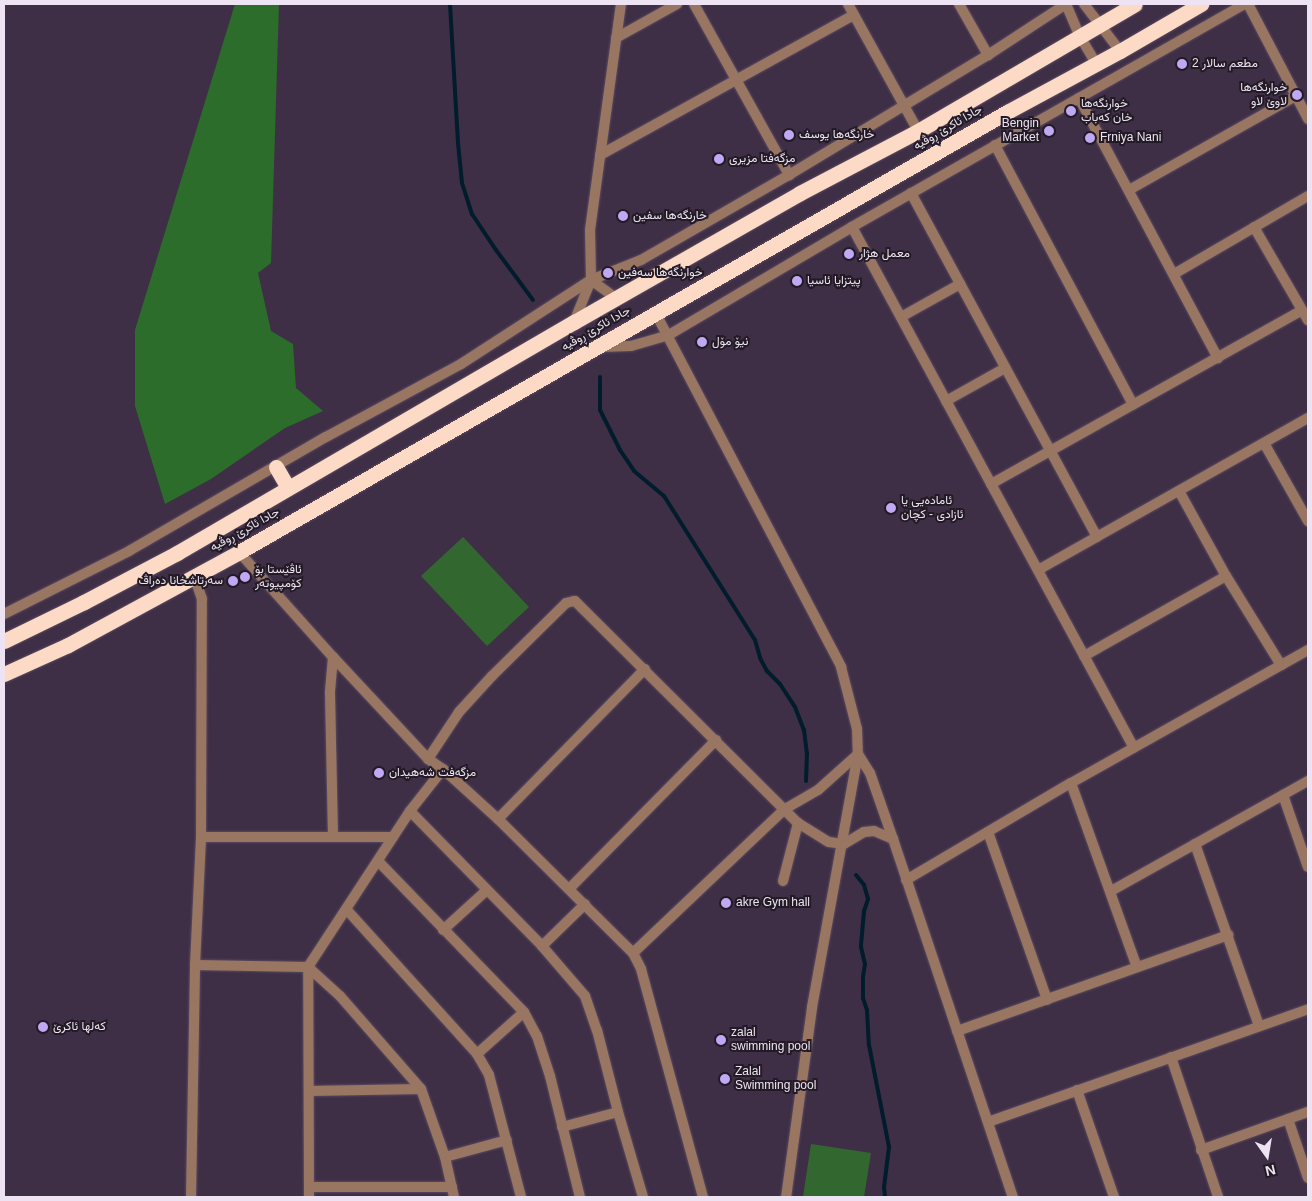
<!DOCTYPE html>
<meta charset="utf-8">
<style>
body{margin:0}
#map{position:relative;width:1312px;height:1201px;overflow:hidden;background:#3f2f46;font-family:Helvetica,Vazirmatn,sans-serif}
div>[style]{position:absolute}
.green>*{inset:0;background:#326830}
.forest>*{inset:0;background:#2c6d2b}
.stream>*{height:4px;margin:-2px;padding:0 2px;transform-origin:2px;border-radius:2px;background:#001c2d}
.roads{filter:drop-shadow(0 0 1px #5b4c62) drop-shadow(0 0 1px #5b4c62)}
.street>*{height:10px;margin:-5px;padding:0 5px;transform-origin:5px;border-radius:5px;background:#997662}
.highway>*{height:15px;margin:-7.5px;padding:0 7.5px;transform-origin:7.5px;border-radius:7.5px;background:#fddac6}
.dots>*{width:14px;height:14px;translate:-50% -50%;box-sizing:border-box;border:2px solid #221a25;border-radius:50%}
span{translate:-50% -50%;white-space:nowrap;text-align:center;line-height:1.15;-webkit-text-stroke:4px #221a25;paint-order:stroke}
.poi-label{font-size:12px;color:#eee3f2}
.left{translate:0 -50%;text-align:left}
.right{translate:-100% -50%;text-align:right}
.street-label{font-size:12px;color:#eee3f2}
.frame{position:absolute;inset:0;border:5px solid #eee3f2;pointer-events:none}
.north{position:absolute;left:1242px;top:1131px;width:50px;height:50px;-webkit-text-stroke:4px #221a25;paint-order:stroke;rotate:167deg;font-size:14px;font-weight:700;line-height:20px;text-align:center;color:#eee3f2}
.north::after{content:'';display:block;margin:auto;width:18px;height:22px;background:#eee3f2;clip-path:polygon(50% 0,100% 100%,50% 72%,0 100%)}
</style>
<div id="map">
<div class="green">
<i style="clip-path:polygon(463px 537px,529px 607px,487px 646px,421px 576px)"></i>
<i style="clip-path:polygon(811px 1144px,871px 1153px,864px 1197px,803px 1197px)"></i>
</div>
<div class="forest">
<i style="clip-path:polygon(235px 4px,279px 4px,271px 263px,258px 273px,271px 331px,293px 344px,296px 388px,323px 411px,285px 428px,211px 479px,165px 504px,135px 406px,135px 330px)"></i>
</div>
<div class="stream">
<i style="left:450px;top:4px;width:139px;rotate:86.7deg"></i>
<i style="left:458px;top:143px;width:40px;rotate:84.3deg"></i>
<i style="left:462px;top:183px;width:20px;rotate:72deg"></i>
<i style="left:468px;top:202px;width:13px;rotate:72deg"></i>
<i style="left:472px;top:214px;width:43px;rotate:56.3deg"></i>
<i style="left:496px;top:250px;width:62px;rotate:53.5deg"></i>
<i style="left:600px;top:377px;width:33px;rotate:90deg"></i>
<i style="left:600px;top:410px;width:45px;rotate:63.4deg"></i>
<i style="left:620px;top:450px;width:25px;rotate:56deg"></i>
<i style="left:634px;top:471px;width:39px;rotate:40deg"></i>
<i style="left:664px;top:496px;width:170px;rotate:57.7deg"></i>
<i style="left:755px;top:640px;width:19px;rotate:74deg"></i>
<i style="left:760px;top:658px;width:15px;rotate:62deg"></i>
<i style="left:767px;top:671px;width:18px;rotate:45deg"></i>
<i style="left:780px;top:684px;width:27px;rotate:57deg"></i>
<i style="left:795px;top:707px;width:25px;rotate:69deg"></i>
<i style="left:804px;top:730px;width:23px;rotate:83deg"></i>
<i style="left:807px;top:753px;width:28px;rotate:92deg"></i>
<i style="left:856px;top:875px;width:13px;rotate:51deg"></i>
<i style="left:864px;top:885px;width:15px;rotate:74deg"></i>
<i style="left:868px;top:899px;width:13px;rotate:108deg"></i>
<i style="left:864px;top:911px;width:36px;rotate:95deg"></i>
<i style="left:861px;top:947px;width:17px;rotate:77deg"></i>
<i style="left:865px;top:964px;width:13px;rotate:99deg"></i>
<i style="left:863px;top:977px;width:21px;rotate:90deg"></i>
<i style="left:863px;top:998px;width:13px;rotate:72deg"></i>
<i style="left:867px;top:1010px;width:35px;rotate:87deg"></i>
<i style="left:869px;top:1045px;width:104px;rotate:78.9deg"></i>
<i style="left:889px;top:1147px;width:40px;rotate:97.1deg"></i>
<i style="left:884px;top:1187px;width:10px;rotate:84deg"></i>
</div>
<div class="roads">
<div class="street">
<i style="left:694px;top:4px;width:196px;rotate:60.9deg"></i>
<i style="left:848px;top:4px;width:145px;rotate:61.1deg"></i>
<i style="left:959px;top:4px;width:59px;rotate:60.4deg"></i>
<i style="left:1066px;top:4px;width:34px;rotate:67deg"></i>
<i style="left:1079px;top:35px;width:33px;rotate:59deg"></i>
<i style="left:1084px;top:4px;width:59px;rotate:52.5deg"></i>
<i style="left:1248px;top:4px;width:130px;rotate:62.4deg"></i>
<i style="left:616px;top:38px;width:70px;rotate:-29.1deg"></i>
<i style="left:1079px;top:98px;width:295px;rotate:61.9deg"></i>
<i style="left:995px;top:145px;width:294px;rotate:62deg"></i>
<i style="left:600px;top:155px;width:290px;rotate:-28.9deg"></i>
<i style="left:1129px;top:190px;width:192px;rotate:-29.4deg"></i>
<i style="left:911px;top:193px;width:391px;rotate:61.6deg"></i>
<i style="left:852px;top:227px;width:592px;rotate:61.57deg"></i>
<i style="left:1254px;top:227px;width:108px;rotate:59.9deg"></i>
<i style="left:1174px;top:274px;width:155px;rotate:-30.2deg"></i>
<i style="left:591px;top:280px;width:31px;rotate:36deg"></i>
<i style="left:655px;top:312px;width:401px;rotate:62.3deg"></i>
<i style="left:841px;top:667px;width:64px;rotate:75.5deg"></i>
<i style="left:857px;top:729px;width:25px;rotate:88deg"></i>
<i style="left:858px;top:754px;width:258px;rotate:100.3deg"></i>
<i style="left:812px;top:1008px;width:191px;rotate:97.8deg"></i>
<i style="left:901px;top:317px;width:68px;rotate:-29.2deg"></i>
<i style="left:574px;top:322px;width:45px;rotate:-68deg"></i>
<i style="left:591px;top:280px;width:50px;rotate:-91.1deg"></i>
<i style="left:590px;top:230px;width:228px;rotate:-82.2deg"></i>
<i style="left:600px;top:347px;width:31px;rotate:-2deg"></i>
<i style="left:631px;top:346px;width:37px;rotate:-16deg"></i>
<i style="left:667px;top:336px;width:215px;rotate:-30.5deg"></i>
<i style="left:852px;top:227px;width:451px;rotate:-29.6deg"></i>
<i style="left:946px;top:401px;width:68px;rotate:-29.2deg"></i>
<i style="left:1264px;top:443px;width:90px;rotate:60.6deg"></i>
<i style="left:991px;top:484px;width:356px;rotate:-29.2deg"></i>
<i style="left:1179px;top:491px;width:97px;rotate:61.1deg"></i>
<i style="left:1226px;top:576px;width:105px;rotate:58.3deg"></i>
<i style="left:239px;top:552px;width:141px;rotate:48.2deg"></i>
<i style="left:333px;top:657px;width:139px;rotate:47deg"></i>
<i style="left:428px;top:759px;width:18px;rotate:34deg"></i>
<i style="left:443px;top:769px;width:74px;rotate:42.3deg"></i>
<i style="left:498px;top:819px;width:190px;rotate:44.8deg"></i>
<i style="left:633px;top:953px;width:18px;rotate:63deg"></i>
<i style="left:641px;top:969px;width:236px;rotate:74.8deg"></i>
<i style="left:1038px;top:570px;width:310px;rotate:-29.4deg"></i>
<i style="left:4px;top:614px;width:140px;rotate:-26.7deg"></i>
<i style="left:129px;top:551px;width:228px;rotate:-30.1deg"></i>
<i style="left:326px;top:437px;width:153px;rotate:-28.4deg"></i>
<i style="left:461px;top:364px;width:155px;rotate:-32.9deg"></i>
<i style="left:591px;top:280px;width:54px;rotate:-21.8deg"></i>
<i style="left:641px;top:260px;width:171px;rotate:-29.9deg"></i>
<i style="left:789px;top:175px;width:232px;rotate:-31.1deg"></i>
<i style="left:988px;top:55px;width:93px;rotate:-33.2deg"></i>
<i style="left:1084px;top:656px;width:163px;rotate:-29.4deg"></i>
<i style="left:333px;top:657px;width:36px;rotate:95deg"></i>
<i style="left:330px;top:693px;width:143px;rotate:88.8deg"></i>
<i style="left:858px;top:754px;width:22px;rotate:58deg"></i>
<i style="left:870px;top:773px;width:70px;rotate:70.8deg"></i>
<i style="left:893px;top:839px;width:378px;rotate:71.5deg"></i>
<i style="left:428px;top:759px;width:56px;rotate:-56.6deg"></i>
<i style="left:459px;top:712px;width:49px;rotate:-47.5deg"></i>
<i style="left:492px;top:676px;width:104px;rotate:-44.6deg"></i>
<i style="left:566px;top:603px;width:9px;rotate:-13deg"></i>
<i style="left:575px;top:601px;width:315px;rotate:44.9deg"></i>
<i style="left:798px;top:823px;width:36px;rotate:32deg"></i>
<i style="left:829px;top:842px;width:15px;rotate:8deg"></i>
<i style="left:844px;top:844px;width:23px;rotate:-31deg"></i>
<i style="left:864px;top:832px;width:10px;rotate:-6deg"></i>
<i style="left:874px;top:831px;width:21px;rotate:23deg"></i>
<i style="left:1071px;top:783px;width:195px;rotate:70.3deg"></i>
<i style="left:1283px;top:795px;width:76px;rotate:70.9deg"></i>
<i style="left:410px;top:811px;width:189px;rotate:45.6deg"></i>
<i style="left:542px;top:946px;width:66px;rotate:49.3deg"></i>
<i style="left:585px;top:996px;width:36px;rotate:71deg"></i>
<i style="left:597px;top:1030px;width:85px;rotate:75.6deg"></i>
<i style="left:618px;top:1112px;width:89px;rotate:73.6deg"></i>
<i style="left:498px;top:819px;width:210px;rotate:-45.6deg"></i>
<i style="left:988px;top:832px;width:178px;rotate:70.6deg"></i>
<i style="left:201px;top:837px;width:192px"></i>
<i style="left:1195px;top:844px;width:193px;rotate:70.6deg"></i>
<i style="left:378px;top:861px;width:210px;rotate:46deg"></i>
<i style="left:524px;top:1012px;width:27px;rotate:62deg"></i>
<i style="left:537px;top:1036px;width:42px;rotate:72deg"></i>
<i style="left:550px;top:1076px;width:125px;rotate:76.1deg"></i>
<i style="left:906px;top:880px;width:191px;rotate:-30.5deg"></i>
<i style="left:1071px;top:783px;width:272px;rotate:-29.3deg"></i>
<i style="left:783px;top:881px;width:60px;rotate:-75.5deg"></i>
<i style="left:570px;top:888px;width:208px;rotate:-45.4deg"></i>
<i style="left:1111px;top:891px;width:226px;rotate:-29.2deg"></i>
<i style="left:347px;top:910px;width:194px;rotate:47.9deg"></i>
<i style="left:477px;top:1054px;width:24px;rotate:60deg"></i>
<i style="left:489px;top:1075px;width:126px;rotate:75.3deg"></i>
<i style="left:443px;top:930px;width:59px;rotate:-42.3deg"></i>
<i style="left:542px;top:946px;width:60px;rotate:-44.3deg"></i>
<i style="left:633px;top:953px;width:209px;rotate:-43.5deg"></i>
<i style="left:785px;top:809px;width:38px;rotate:-30deg"></i>
<i style="left:818px;top:790px;width:54px;rotate:-42deg"></i>
<i style="left:195px;top:965px;width:113px;rotate:1deg"></i>
<i style="left:308px;top:967px;width:43px;rotate:42.2deg"></i>
<i style="left:340px;top:996px;width:123px;rotate:48.9deg"></i>
<i style="left:421px;top:1089px;width:72px;rotate:70.6deg"></i>
<i style="left:445px;top:1157px;width:41px;rotate:77.3deg"></i>
<i style="left:957px;top:1031px;width:288px;rotate:-19.5deg"></i>
<i style="left:477px;top:1054px;width:63px;rotate:-41.8deg"></i>
<i style="left:1171px;top:1057px;width:148px;rotate:71.4deg"></i>
<i style="left:1077px;top:1090px;width:113px;rotate:70.9deg"></i>
<i style="left:309px;top:1091px;width:112px;rotate:-1deg"></i>
<i style="left:1288px;top:1119px;width:62px;rotate:71.3deg"></i>
<i style="left:988px;top:1122px;width:339px;rotate:-19.4deg"></i>
<i style="left:562px;top:1127px;width:58px;rotate:-15deg"></i>
<i style="left:1201px;top:1150px;width:114px;rotate:-19.6deg"></i>
<i style="left:445px;top:1157px;width:64px;rotate:-15.3deg"></i>
<i style="left:309px;top:1187px;width:143px"></i>
<i style="left:191px;top:1197px;width:232px;rotate:-89deg"></i>
<i style="left:195px;top:965px;width:128px;rotate:-87.3deg"></i>
<i style="left:201px;top:837px;width:238px;rotate:-89.8deg"></i>
<i style="left:202px;top:599px;width:24px;rotate:-109deg"></i>
<i style="left:309px;top:1197px;width:230px;rotate:-90.2deg"></i>
<i style="left:308px;top:967px;width:186px;rotate:-56.8deg"></i>
<i style="left:410px;top:811px;width:53px;rotate:-51.8deg"></i>
</div>
<div class="highway">
<i style="left:276px;top:467px;width:24px;rotate:60deg"></i>
<i style="left:4px;top:641px;width:89px;rotate:-26deg"></i>
<i style="left:84px;top:602px;width:105px;rotate:-27.8deg"></i>
<i style="left:177px;top:553px;width:459px;rotate:-30.2deg"></i>
<i style="left:574px;top:322px;width:260px;rotate:-29.7deg"></i>
<i style="left:800px;top:193px;width:133px;rotate:-27.7deg"></i>
<i style="left:918px;top:131px;width:251px;rotate:-30.3deg"></i>
<i style="left:4px;top:674px;width:70px;rotate:-24.4deg"></i>
<i style="left:68px;top:645px;width:195px;rotate:-28.5deg"></i>
<i style="left:239px;top:552px;width:885px;rotate:-29.81deg"></i>
<i style="left:1007px;top:112px;width:128px;rotate:-28.4deg"></i>
<i style="left:1120px;top:51px;width:94px;rotate:-30.1deg"></i>
</div>
</div>
<div class="dots">
<i style="left:1182px;top:64px;background:#c0a8f4"></i>
<i style="left:1297px;top:95px;background:#c0a8f4"></i>
<i style="left:1071px;top:111px;background:#c0a8f4"></i>
<i style="left:1049px;top:131px;background:#c0a8f4"></i>
<i style="left:789px;top:135px;background:#c0a8f4"></i>
<i style="left:1090px;top:138px;background:#c0a8f4"></i>
<i style="left:719px;top:159px;background:#c0a8f4"></i>
<i style="left:623px;top:216px;background:#c0a8f4"></i>
<i style="left:849px;top:254px;background:#c0a8f4"></i>
<i style="left:608px;top:273px;background:#c0a8f4"></i>
<i style="left:797px;top:281px;background:#c0a8f4"></i>
<i style="left:702px;top:342px;background:#c0a8f4"></i>
<i style="left:891px;top:508px;background:#c0a8f4"></i>
<i style="left:245px;top:577px;background:#c0a8f4"></i>
<i style="left:233px;top:581px;background:#c0a8f4"></i>
<i style="left:379px;top:773px;background:#c0a8f4"></i>
<i style="left:726px;top:903px;background:#c0a8f4"></i>
<i style="left:43px;top:1027px;background:#c0a8f4"></i>
<i style="left:721px;top:1040px;background:#c0a8f4"></i>
<i style="left:725px;top:1079px;background:#c0a8f4"></i>
</div>
<div class="poi-label">
<span class="left" style="left:1192px;top:64px">مطعم سالار 2</span>
<span class="right" style="left:1287px;top:95px">خوارنگەھا<br>لاوێ لاو</span>
<span class="left" style="left:1081px;top:111px">خوارنگەھا<br>خان كەباب</span>
<span class="right" style="left:1039px;top:131px">Bengin<br>Market</span>
<span class="left" style="left:799px;top:135px">خارنگەها یوسف</span>
<span class="left" style="left:1100px;top:138px">Frniya Nani</span>
<span class="left" style="left:729px;top:159px">مزگەفتا مزیری</span>
<span class="left" style="left:633px;top:216px">خارنگەها سفين</span>
<span class="left" style="left:859px;top:254px">معمل هژار</span>
<span class="left" style="left:618px;top:273px">خوارنگەھا سەفین</span>
<span class="left" style="left:807px;top:281px">پیتزایا ئاسیا</span>
<span class="left" style="left:712px;top:342px">نیۆ مۆل</span>
<span class="left" style="left:901px;top:508px">ئامادەیی یا<br>ئازادی - کچان</span>
<span class="left" style="left:255px;top:577px">ئاڤێستا بۆ<br>کۆمپیوتەر</span>
<span class="right" style="left:223px;top:581px">سەرتاشخانا دەراڤ</span>
<span class="left" style="left:389px;top:773px">مزگەفت شه‌هيدان</span>
<span class="left" style="left:736px;top:903px">akre Gym hall</span>
<span class="left" style="left:53px;top:1027px">کەلها ئاکرێ</span>
<span class="left" style="left:731px;top:1040px">zalal<br>swimming pool</span>
<span class="left" style="left:735px;top:1079px">Zalal<br>Swimming pool</span>
</div>
<div class="street-label">
<span style="left:948px;top:128px;rotate:-30deg">جادا ئاکرێ ڕوڤیە</span>
<span style="left:596px;top:329px;rotate:-30deg">جادا ئاکرێ ڕوڤیە</span>
<span style="left:245px;top:530px;rotate:-29deg">جادا ئاکرێ ڕوڤیە</span>
</div>
<div class="frame"></div>
<div class="north">N</div>
</div>
